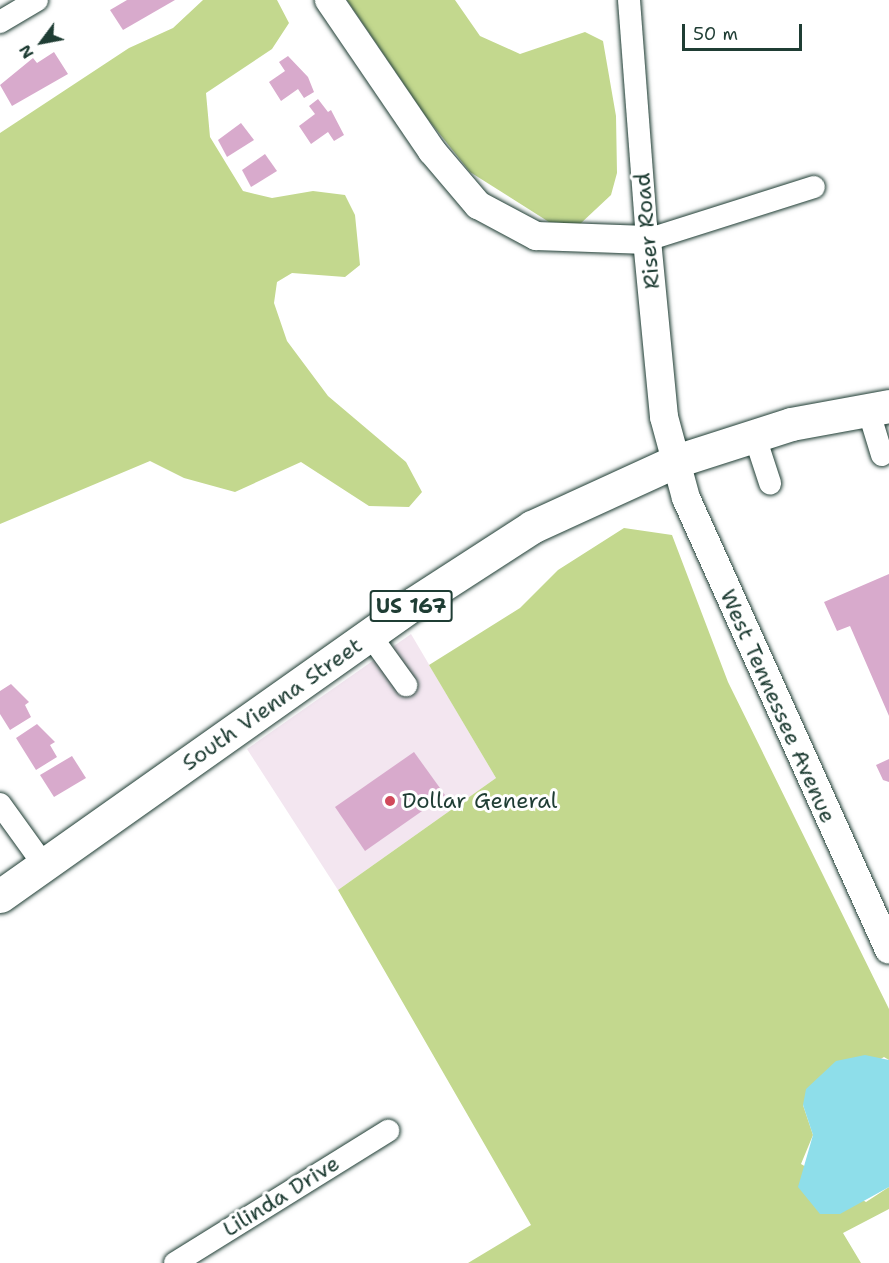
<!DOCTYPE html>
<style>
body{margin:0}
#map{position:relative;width:889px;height:1263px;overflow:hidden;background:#fff;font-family:"Shantell Sans",sans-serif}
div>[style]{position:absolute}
.built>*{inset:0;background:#f3e6f0}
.green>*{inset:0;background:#c3d88e}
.water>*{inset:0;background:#8edeea}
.building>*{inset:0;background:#d8aacc}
.roads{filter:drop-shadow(0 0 2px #1f3d34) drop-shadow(0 0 2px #1f3d34)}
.minor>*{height:22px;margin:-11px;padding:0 11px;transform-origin:11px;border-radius:11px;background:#fff}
.major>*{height:28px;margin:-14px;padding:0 14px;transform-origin:14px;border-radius:14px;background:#fff}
.highway>*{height:33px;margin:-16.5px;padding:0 16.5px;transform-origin:16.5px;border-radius:16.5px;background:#fff}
.dots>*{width:16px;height:16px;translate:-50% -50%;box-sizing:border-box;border:3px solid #fff;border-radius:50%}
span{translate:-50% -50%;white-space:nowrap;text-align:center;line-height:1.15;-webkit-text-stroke:6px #fff;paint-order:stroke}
.shield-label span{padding:2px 4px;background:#fff;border:2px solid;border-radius:4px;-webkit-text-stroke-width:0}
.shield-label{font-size:21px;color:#1f3d34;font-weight:700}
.street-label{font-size:22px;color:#1f3d34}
.poi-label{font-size:22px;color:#1f3d34}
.left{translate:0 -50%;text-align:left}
.north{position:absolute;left:12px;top:12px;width:60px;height:60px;-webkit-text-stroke:4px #fff;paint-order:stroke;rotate:238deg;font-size:16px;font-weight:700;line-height:24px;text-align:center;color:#1f3d34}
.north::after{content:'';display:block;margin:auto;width:21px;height:27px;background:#1f3d34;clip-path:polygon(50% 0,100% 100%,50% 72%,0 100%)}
.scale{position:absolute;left:682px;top:24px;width:120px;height:27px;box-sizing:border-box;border:3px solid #1f3d34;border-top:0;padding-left:8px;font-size:18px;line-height:21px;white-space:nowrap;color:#1f3d34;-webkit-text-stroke:4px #fff;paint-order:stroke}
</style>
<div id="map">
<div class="built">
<i style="clip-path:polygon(411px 634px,496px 778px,338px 890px,247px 749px)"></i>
</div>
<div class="green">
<i style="clip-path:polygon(203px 0,277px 0,289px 23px,272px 49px,206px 93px,210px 137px,243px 191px,272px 198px,313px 191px,345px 195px,355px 215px,360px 265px,345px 277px,292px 273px,277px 282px,274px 303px,287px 341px,328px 396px,406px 462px,422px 492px,409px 507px,369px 506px,301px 462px,235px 492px,184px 478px,150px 461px,0 524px,0 133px,129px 48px,173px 28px)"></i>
<i style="clip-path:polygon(347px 0,455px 0,480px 36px,520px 54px,585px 32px,603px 41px,616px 116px,617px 173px,611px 195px,580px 224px,549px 222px,470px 172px,427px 118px)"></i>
<i style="clip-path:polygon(624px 528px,672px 535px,728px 682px,889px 1009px,889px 1060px,884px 1057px,803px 1105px,813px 1135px,801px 1164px,866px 1202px,889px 1187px,889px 1209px,843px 1233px,861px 1263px,468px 1263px,531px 1225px,338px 890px,496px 778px,429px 665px,520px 608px,558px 570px)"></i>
</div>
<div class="water">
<i style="clip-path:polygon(865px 1055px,889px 1060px,889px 1187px,840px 1214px,820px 1214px,798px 1187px,813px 1135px,803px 1105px,806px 1089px,836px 1061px)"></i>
</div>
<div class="building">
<i style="clip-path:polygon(127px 0,175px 0,123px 30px,110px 10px)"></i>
<i style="clip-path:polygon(54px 52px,68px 74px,12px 106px,0 85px,33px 58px,37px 63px)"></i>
<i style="clip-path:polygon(288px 56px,308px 77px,314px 92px,304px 98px,298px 89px,281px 101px,269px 82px,285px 71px,279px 62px)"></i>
<i style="clip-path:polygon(318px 99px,328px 112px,331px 110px,344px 135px,334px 141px,328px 132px,311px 144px,299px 126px,315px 114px,309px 106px)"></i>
<i style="clip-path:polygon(241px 123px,254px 140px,227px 157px,218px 140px)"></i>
<i style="clip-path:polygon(265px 154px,277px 171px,251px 187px,242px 170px)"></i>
<i style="clip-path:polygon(889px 574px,889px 716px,850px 626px,837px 631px,824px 602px)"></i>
<i style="clip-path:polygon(11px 684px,29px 702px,25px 705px,31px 717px,10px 730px,0 714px,0 691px)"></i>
<i style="clip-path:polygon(37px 724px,55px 742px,50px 745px,57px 757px,36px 770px,16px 738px)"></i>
<i style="clip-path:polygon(414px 752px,445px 795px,365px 851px,335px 807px)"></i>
<i style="clip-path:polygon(72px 756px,86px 778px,54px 797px,40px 775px)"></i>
<i style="clip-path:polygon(889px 759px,889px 782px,883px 780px,876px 765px)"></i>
</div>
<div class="roads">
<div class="minor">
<i style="left:629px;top:0;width:241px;rotate:85.7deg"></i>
<i style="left:647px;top:240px;width:175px;rotate:-17.6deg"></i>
<i style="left:0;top:22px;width:43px;rotate:-30.7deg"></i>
<i style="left:868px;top:409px;width:48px;rotate:73.1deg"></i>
<i style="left:754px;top:434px;width:52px;rotate:71.9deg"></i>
<i style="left:370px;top:635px;width:62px;rotate:54.2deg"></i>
<i style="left:0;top:804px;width:75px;rotate:54.2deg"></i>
<i style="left:175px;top:1263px;width:251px;rotate:-31.8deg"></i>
</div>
<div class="major">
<i style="left:329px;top:0;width:183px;rotate:55.7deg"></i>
<i style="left:432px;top:151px;width:71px;rotate:49.6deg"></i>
<i style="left:478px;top:205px;width:66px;rotate:28.1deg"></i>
<i style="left:536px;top:236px;width:111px;rotate:2.1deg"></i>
<i style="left:647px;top:240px;width:178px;rotate:84.5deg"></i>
<i style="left:664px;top:417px;width:84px;rotate:74.8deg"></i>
<i style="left:686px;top:498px;width:495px;rotate:65.8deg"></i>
</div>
<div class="highway">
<i style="left:0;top:896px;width:506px;rotate:-35.26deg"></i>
<i style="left:413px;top:604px;width:142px;rotate:-32.9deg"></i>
<i style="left:532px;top:527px;width:158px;rotate:-24.6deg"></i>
<i style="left:676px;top:461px;width:121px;rotate:-17.8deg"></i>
<i style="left:791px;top:424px;width:100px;rotate:-10.4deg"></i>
</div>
</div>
<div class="dots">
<i style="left:390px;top:801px;background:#d1495b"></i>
</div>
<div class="shield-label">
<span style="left:411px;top:606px">US 167</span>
</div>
<div class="street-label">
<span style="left:647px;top:231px;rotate:-95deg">Riser Road</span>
<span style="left:272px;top:704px;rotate:-35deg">South Vienna Street</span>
<span style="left:778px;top:706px;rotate:66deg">West Tennessee Avenue</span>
<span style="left:281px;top:1196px;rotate:-32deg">Lilinda Drive</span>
</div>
<div class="poi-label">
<span class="left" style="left:402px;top:801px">Dollar General</span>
</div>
<div class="north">N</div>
<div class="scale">50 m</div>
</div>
